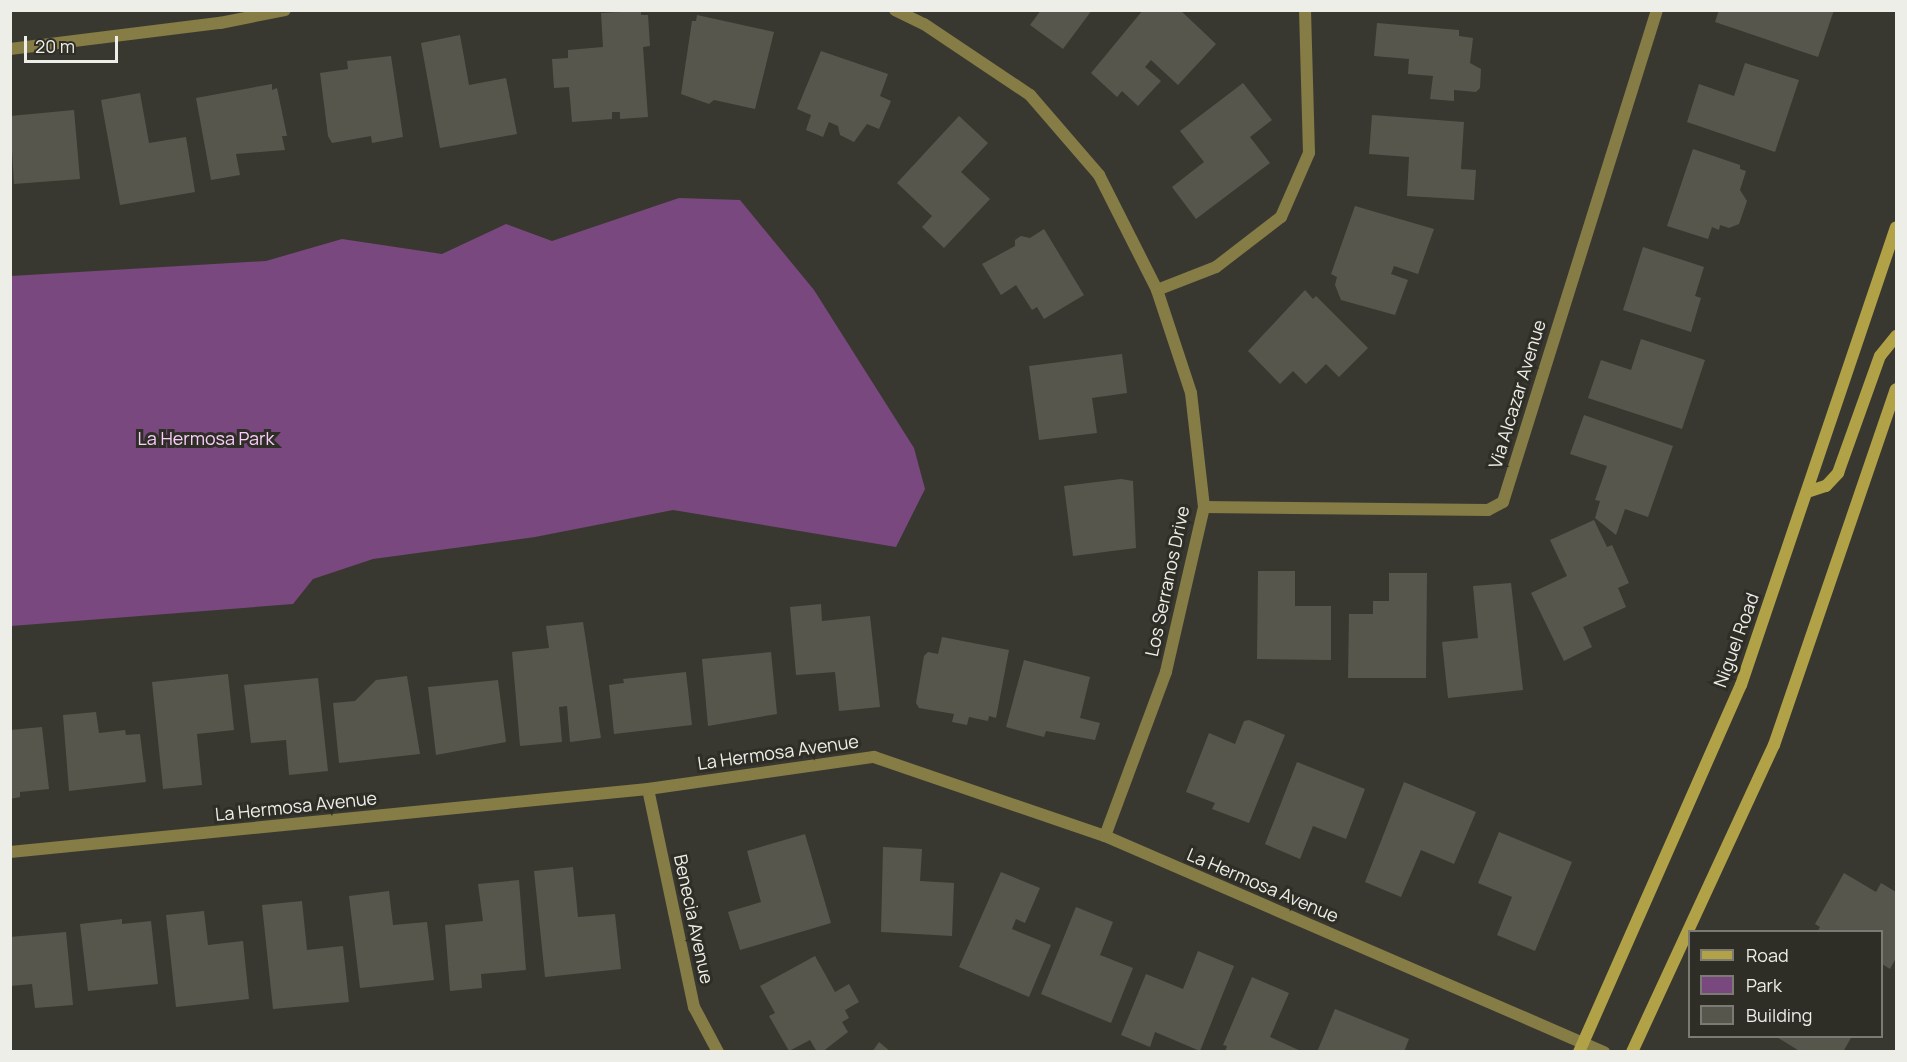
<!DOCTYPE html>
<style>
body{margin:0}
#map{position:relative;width:1907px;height:1062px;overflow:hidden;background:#393830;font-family:Manrope,sans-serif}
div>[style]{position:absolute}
.green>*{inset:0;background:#79487e}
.building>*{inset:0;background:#57564d}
.minor>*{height:12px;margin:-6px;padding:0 6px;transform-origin:6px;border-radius:6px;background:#857c46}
.tertiary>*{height:12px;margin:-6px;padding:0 6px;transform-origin:6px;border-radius:6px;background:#857c46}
.secondary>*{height:12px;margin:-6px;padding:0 6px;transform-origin:6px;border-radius:6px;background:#b1a147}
span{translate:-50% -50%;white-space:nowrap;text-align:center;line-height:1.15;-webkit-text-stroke:6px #2f2e26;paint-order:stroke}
.street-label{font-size:18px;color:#eeeee9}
.park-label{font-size:18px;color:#facdfd}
.frame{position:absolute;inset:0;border:12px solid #eeeee9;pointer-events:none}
.legend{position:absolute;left:1688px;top:930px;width:195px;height:108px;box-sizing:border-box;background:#2f2e26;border:2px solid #7b7b74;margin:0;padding:8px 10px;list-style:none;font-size:18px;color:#eeeee9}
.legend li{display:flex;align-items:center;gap:12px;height:30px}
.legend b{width:30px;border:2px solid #7b7b74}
.scale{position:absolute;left:24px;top:36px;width:94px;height:27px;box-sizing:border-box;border:3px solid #eeeee9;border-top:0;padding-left:8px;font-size:18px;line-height:21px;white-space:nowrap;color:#eeeee9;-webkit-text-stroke:4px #2f2e26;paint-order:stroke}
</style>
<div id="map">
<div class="green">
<i style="clip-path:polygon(679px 198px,740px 200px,814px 290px,914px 448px,925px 489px,896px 547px,673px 510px,535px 537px,373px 559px,313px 579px,293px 604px,11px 626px,11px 276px,266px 261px,342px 239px,442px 254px,506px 224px,552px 241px)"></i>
</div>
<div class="building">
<i style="clip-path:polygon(1041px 10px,1092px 10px,1063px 49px,1030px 25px)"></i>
<i style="clip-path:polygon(1143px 10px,1180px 10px,1216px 44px,1178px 85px,1151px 60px,1145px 67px,1161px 81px,1138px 106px,1122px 91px,1117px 97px,1091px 73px)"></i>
<i style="clip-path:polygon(1719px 10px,1834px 10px,1818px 57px,1715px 22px)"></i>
<i style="clip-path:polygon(641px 11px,641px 15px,648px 15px,650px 46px,643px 47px,648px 117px,620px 119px,620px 112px,612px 112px,612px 119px,572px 122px,569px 87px,554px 88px,552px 59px,568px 58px,568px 50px,603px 47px,601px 13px)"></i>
<i style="clip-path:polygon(697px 15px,774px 32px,755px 109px,714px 100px,709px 104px,681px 94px,692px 21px,696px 21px)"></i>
<i style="clip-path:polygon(1377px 23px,1459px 30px,1459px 36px,1473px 38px,1470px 63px,1481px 69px,1480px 88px,1476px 92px,1454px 90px,1454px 101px,1430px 99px,1433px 76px,1408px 74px,1409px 59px,1374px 56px)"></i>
<i style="clip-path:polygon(460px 35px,469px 85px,506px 78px,517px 134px,440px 148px,421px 43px)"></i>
<i style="clip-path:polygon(821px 51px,888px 74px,880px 96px,891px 101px,879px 129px,867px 124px,854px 142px,840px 135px,838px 126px,829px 122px,823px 137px,806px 130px,811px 115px,797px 109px)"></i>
<i style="clip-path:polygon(391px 56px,403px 137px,372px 143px,371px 136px,332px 143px,328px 136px,320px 73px,348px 69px,347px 61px)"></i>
<i style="clip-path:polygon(1745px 63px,1799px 80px,1775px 152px,1687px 122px,1699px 84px,1734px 96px)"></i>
<i style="clip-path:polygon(1243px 83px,1272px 120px,1250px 137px,1270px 163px,1196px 219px,1172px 187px,1204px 162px,1180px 131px)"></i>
<i style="clip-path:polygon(272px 84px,272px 90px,277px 88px,287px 136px,282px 136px,285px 150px,236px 154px,240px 175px,211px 180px,196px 98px)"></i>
<i style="clip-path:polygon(140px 93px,149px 143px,186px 137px,195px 192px,120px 205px,101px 100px)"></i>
<i style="clip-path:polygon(74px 110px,80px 179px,14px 184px,10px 116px)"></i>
<i style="clip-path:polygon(1372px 115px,1464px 122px,1461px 169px,1476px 170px,1474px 200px,1407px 196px,1409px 157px,1369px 154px)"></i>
<i style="clip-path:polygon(959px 116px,988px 143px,961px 172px,990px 199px,944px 248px,922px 227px,932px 216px,897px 183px)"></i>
<i style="clip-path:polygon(1693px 149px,1740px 165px,1740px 169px,1746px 171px,1740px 190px,1747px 201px,1739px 224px,1729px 228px,1720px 225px,1719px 230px,1712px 227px,1708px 239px,1667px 226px)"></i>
<i style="clip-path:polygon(1355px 206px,1434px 229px,1418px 274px,1394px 266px,1391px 274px,1408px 280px,1395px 315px,1341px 300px,1335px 285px,1337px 277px,1331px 274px)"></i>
<i style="clip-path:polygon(1044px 229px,1084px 295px,1044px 319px,1037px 307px,1032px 310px,1016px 285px,1001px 295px,982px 264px,1015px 246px,1015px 240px,1021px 236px,1030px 238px)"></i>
<i style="clip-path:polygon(1643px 247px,1704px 267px,1695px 296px,1701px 298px,1691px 332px,1623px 310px)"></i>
<i style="clip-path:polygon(1305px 290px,1313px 299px,1316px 296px,1368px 348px,1339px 377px,1326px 364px,1306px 384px,1293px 371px,1280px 384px,1248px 351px)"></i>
<i style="clip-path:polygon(1641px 339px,1705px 360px,1682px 429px,1588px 398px,1601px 360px,1631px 370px)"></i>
<i style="clip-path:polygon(1122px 354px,1127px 393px,1092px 398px,1097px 433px,1039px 440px,1029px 366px)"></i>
<i style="clip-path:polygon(1584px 415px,1673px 446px,1648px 517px,1625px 509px,1616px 535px,1595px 518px,1600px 501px,1595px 500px,1607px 466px,1570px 454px)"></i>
<i style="clip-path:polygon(1121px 479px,1133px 481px,1136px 548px,1073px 556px,1064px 486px)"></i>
<i style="clip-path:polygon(1594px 520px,1607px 547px,1612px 545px,1629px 583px,1618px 588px,1626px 607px,1583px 627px,1592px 647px,1564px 661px,1531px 593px,1567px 576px,1550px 540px)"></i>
<i style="clip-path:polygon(1258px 571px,1295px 571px,1295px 606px,1331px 606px,1331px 660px,1257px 659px)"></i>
<i style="clip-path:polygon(1389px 573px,1427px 573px,1426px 678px,1348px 678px,1349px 614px,1373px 614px,1373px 601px,1389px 601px)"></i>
<i style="clip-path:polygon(1511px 583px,1523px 690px,1448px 698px,1442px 642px,1478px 638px,1473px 586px)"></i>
<i style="clip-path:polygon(821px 604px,822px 621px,870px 616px,880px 707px,839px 711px,835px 672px,796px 675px,790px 607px)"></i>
<i style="clip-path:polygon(583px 622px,601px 738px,570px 742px,567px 706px,559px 707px,562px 742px,520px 746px,512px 652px,549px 648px,546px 626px)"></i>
<i style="clip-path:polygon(942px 637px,1009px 650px,996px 718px,989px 716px,988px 721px,969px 717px,967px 725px,952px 722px,954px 714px,919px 708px,916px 703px,924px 656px,928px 652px,938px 654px)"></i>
<i style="clip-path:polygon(771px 652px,777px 714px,708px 726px,702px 659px)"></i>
<i style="clip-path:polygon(1024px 660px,1090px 677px,1080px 718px,1100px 723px,1095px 740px,1046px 731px,1044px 737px,1006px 727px)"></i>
<i style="clip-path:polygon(686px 672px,692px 725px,614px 734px,609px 685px,624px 683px,623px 679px)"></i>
<i style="clip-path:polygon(228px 674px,234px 730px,197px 734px,202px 785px,163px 789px,152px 682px)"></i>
<i style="clip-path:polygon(407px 676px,420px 754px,339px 763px,333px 703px,355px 701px,376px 680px)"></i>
<i style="clip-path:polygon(318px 678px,328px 771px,289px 775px,286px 740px,251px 743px,244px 685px)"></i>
<i style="clip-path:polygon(498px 680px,506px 742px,436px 755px,428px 687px)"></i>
<i style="clip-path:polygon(96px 712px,99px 733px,125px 730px,126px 735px,140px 734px,146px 782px,69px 791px,63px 715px)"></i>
<i style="clip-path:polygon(1249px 720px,1285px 735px,1249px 823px,1212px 809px,1215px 803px,1186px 792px,1209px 733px,1235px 744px,1244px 721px)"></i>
<i style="clip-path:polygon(42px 727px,49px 789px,20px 792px,20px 797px,10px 799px,10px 730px)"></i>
<i style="clip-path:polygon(1297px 762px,1365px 789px,1346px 839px,1313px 826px,1300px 859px,1265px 844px)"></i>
<i style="clip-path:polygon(1404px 782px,1476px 812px,1454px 864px,1421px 850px,1401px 897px,1365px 882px)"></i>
<i style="clip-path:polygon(1499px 832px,1572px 862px,1535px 951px,1497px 935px,1512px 897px,1478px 883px)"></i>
<i style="clip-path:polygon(805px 834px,831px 923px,740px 950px,728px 912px,761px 902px,747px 851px)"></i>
<i style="clip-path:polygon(883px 847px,922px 849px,920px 881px,954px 883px,952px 936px,881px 932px)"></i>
<i style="clip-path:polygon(573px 867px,578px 917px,615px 914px,621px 969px,545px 977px,534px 871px)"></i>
<i style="clip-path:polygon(1001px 872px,1040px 888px,1025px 923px,1016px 919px,1012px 929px,1051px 945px,1029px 997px,959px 967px)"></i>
<i style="clip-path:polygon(1844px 873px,1876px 892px,1881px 883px,1896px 892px,1896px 958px,1890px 969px,1882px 964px,1882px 932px,1817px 932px,1820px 927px,1815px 924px)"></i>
<i style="clip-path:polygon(519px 880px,526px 970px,481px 974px,482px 988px,450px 991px,445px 925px,483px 921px,478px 884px)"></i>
<i style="clip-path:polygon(389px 891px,393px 925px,427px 922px,434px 980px,360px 988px,349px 896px)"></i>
<i style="clip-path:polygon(302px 901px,307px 950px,343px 946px,349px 1002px,273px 1009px,262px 905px)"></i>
<i style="clip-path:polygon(1076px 907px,1113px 922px,1100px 955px,1133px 968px,1111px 1023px,1041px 994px)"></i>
<i style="clip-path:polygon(204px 911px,208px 945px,243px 941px,249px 999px,176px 1007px,166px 915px)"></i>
<i style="clip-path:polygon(122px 919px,122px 924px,151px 921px,158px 984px,88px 991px,80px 924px)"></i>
<i style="clip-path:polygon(66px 932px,73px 1005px,35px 1008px,32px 984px,10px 986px,10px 937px)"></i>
<i style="clip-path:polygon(1198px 951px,1234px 966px,1200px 1051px,1155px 1032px,1150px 1047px,1121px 1035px,1146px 974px,1183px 989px)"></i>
<i style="clip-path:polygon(815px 956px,835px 992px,849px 984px,859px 1002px,845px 1010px,849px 1018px,842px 1022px,848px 1032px,822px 1052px,817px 1052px,810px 1040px,789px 1051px,769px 1016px,775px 1013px,760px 986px)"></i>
<i style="clip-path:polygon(1252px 977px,1289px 993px,1270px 1037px,1303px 1052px,1225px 1052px,1227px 1046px,1223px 1045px)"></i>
<i style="clip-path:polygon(1335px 1009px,1409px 1039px,1404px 1052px,1317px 1052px)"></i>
<i style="clip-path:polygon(1775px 1036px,1852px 1036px,1843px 1052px,1801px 1052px)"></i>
<i style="clip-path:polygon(879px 1042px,891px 1052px,872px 1052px)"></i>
</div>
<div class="minor">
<i style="left:895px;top:10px;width:32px;rotate:26deg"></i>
<i style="left:924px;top:24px;width:128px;rotate:33.8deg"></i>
<i style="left:1030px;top:95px;width:106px;rotate:49.2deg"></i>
<i style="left:1099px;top:175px;width:129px;rotate:63.2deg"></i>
<i style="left:1157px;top:290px;width:108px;rotate:71.7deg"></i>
<i style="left:1191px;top:393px;width:115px;rotate:83.5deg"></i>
<i style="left:1204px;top:507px;width:169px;rotate:103deg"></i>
<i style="left:1166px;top:672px;width:175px;rotate:110.4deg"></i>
<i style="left:10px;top:49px;width:212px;rotate:-7.1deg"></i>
<i style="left:220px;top:23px;width:66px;rotate:-11.3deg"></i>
<i style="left:1157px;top:290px;width:63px;rotate:-21.3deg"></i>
<i style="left:1216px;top:267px;width:82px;rotate:-37.6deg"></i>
<i style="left:1281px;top:217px;width:70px;rotate:-66.4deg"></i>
<i style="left:1309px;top:153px;width:143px;rotate:-91.6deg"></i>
<i style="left:1204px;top:507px;width:284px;rotate:0.6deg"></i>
<i style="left:1488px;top:510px;width:17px;rotate:-28deg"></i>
<i style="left:1503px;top:502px;width:516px;rotate:-72.62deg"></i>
<i style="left:648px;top:789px;width:223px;rotate:78.1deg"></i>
<i style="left:694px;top:1007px;width:51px;rotate:61.9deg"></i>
</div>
<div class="tertiary">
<i style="left:10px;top:852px;width:641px;rotate:-5.64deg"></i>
<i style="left:648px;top:789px;width:228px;rotate:-8.1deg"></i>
<i style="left:874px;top:757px;width:244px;rotate:18.9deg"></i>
<i style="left:1105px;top:836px;width:544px;rotate:23.41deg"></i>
</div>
<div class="secondary">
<i style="left:1807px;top:492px;width:20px;rotate:-18deg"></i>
<i style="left:1826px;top:486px;width:18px;rotate:-47deg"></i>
<i style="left:1838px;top:473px;width:124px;rotate:-70.3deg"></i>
<i style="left:1880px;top:356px;width:26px;rotate:-51deg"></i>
<i style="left:1579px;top:1052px;width:401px;rotate:-66.2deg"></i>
<i style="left:1741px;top:685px;width:483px;rotate:-71.3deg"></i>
<i style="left:1632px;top:1052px;width:338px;rotate:-65.2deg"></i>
<i style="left:1774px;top:745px;width:376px;rotate:-71.1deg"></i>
</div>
<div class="street-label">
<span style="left:1517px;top:394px;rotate:-73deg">Via Alcazar Avenue</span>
<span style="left:1167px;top:581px;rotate:-78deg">Los Serranos Drive</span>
<span style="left:1736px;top:640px;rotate:-70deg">Niguel Road</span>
<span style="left:778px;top:752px;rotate:-8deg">La Hermosa Avenue</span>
<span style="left:296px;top:806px;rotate:-6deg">La Hermosa Avenue</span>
<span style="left:1263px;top:885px;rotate:23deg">La Hermosa Avenue</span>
<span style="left:694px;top:919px;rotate:78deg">Benecia Avenue</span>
</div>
<div class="park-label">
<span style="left:206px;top:438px">La Hermosa Park</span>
</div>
<div class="frame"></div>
<ul class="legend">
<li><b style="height:8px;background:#b1a147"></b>Road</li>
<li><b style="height:16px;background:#79487e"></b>Park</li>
<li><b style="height:16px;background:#57564d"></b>Building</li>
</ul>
<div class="scale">20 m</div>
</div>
